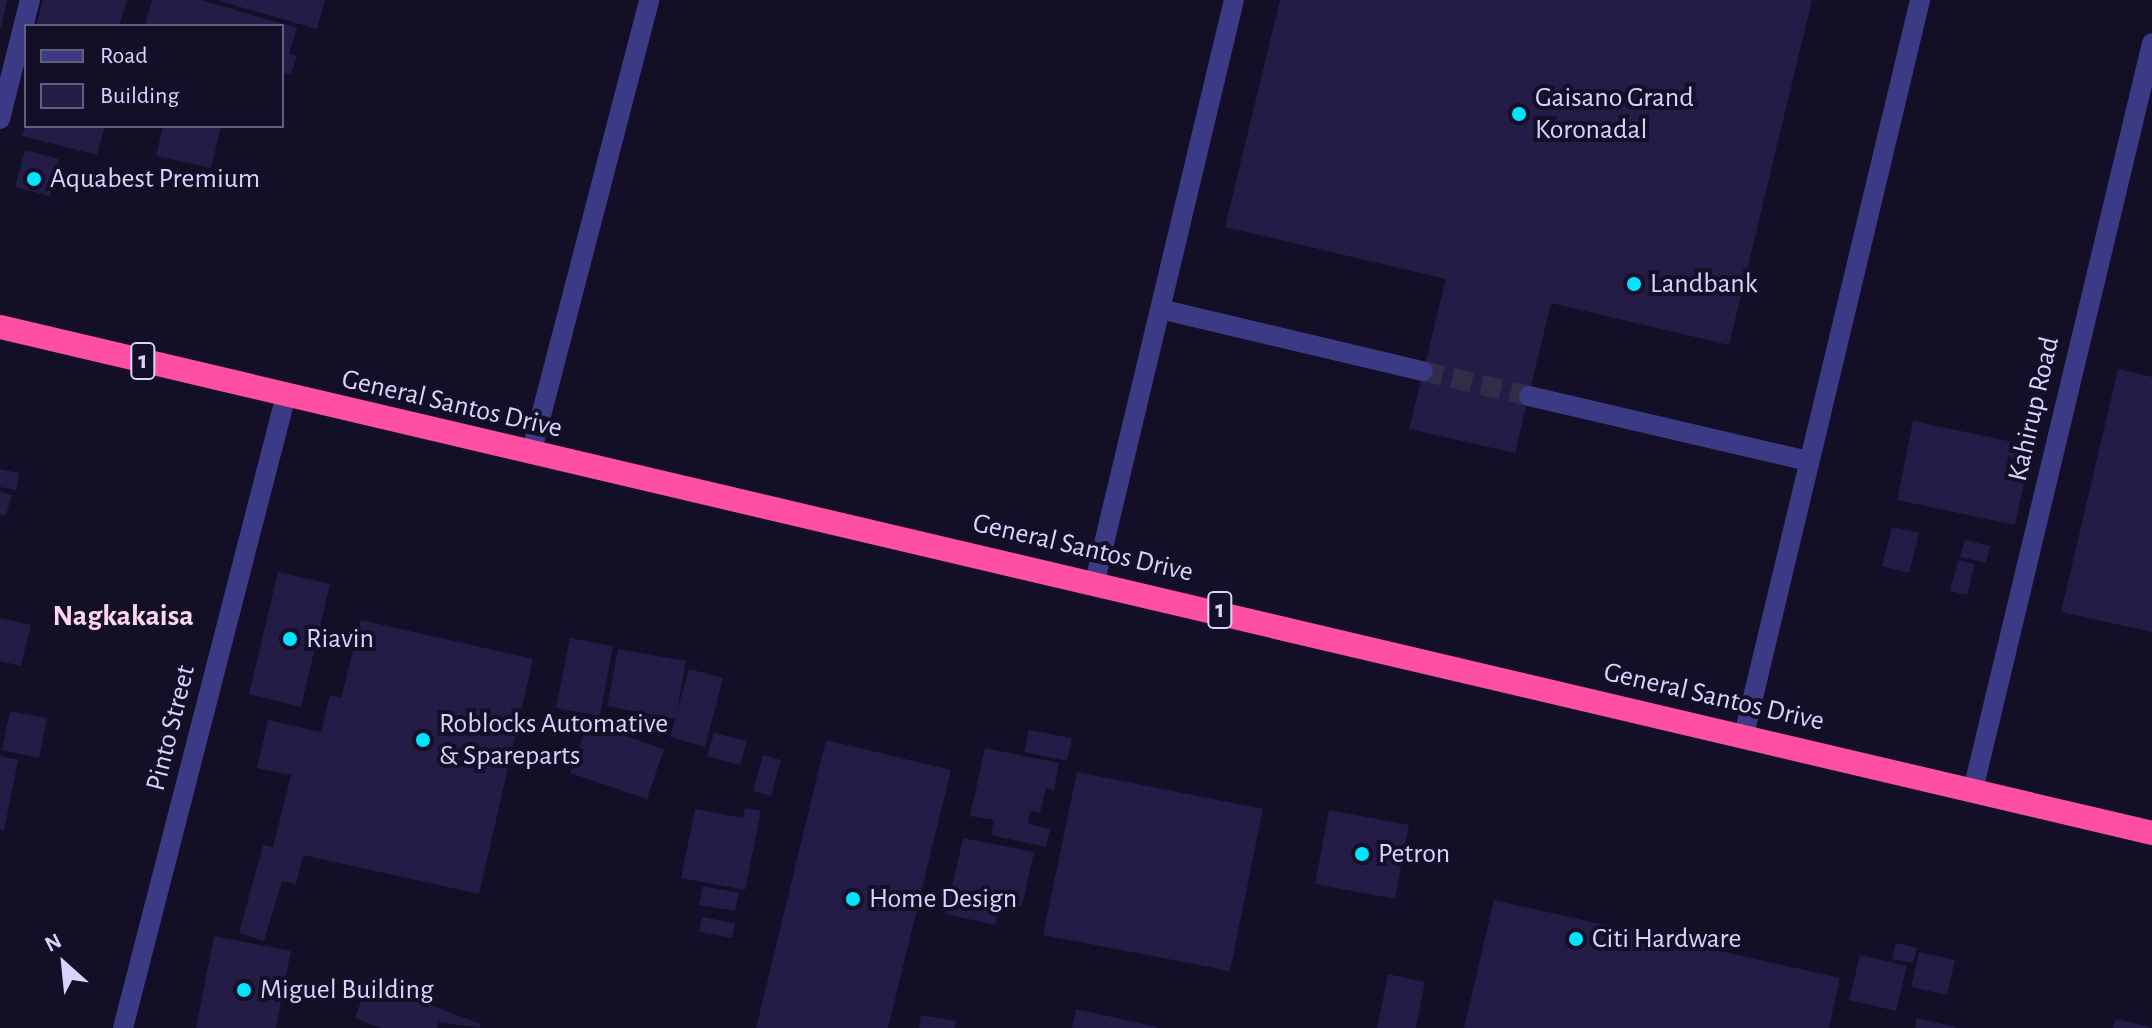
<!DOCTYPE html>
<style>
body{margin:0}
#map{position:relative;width:2152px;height:1028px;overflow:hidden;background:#130f26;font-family:"Alegreya Sans",sans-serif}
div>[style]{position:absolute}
.building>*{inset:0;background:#241b47}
.minor-tunnel>*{height:20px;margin-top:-10px;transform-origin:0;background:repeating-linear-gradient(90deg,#312d47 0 20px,transparent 0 30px)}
.minor>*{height:20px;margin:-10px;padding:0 10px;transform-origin:10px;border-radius:10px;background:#3d3a85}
.highway>*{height:24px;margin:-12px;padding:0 12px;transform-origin:12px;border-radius:12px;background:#ff4fa3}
.dots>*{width:22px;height:22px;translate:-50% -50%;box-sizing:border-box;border:4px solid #130f26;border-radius:50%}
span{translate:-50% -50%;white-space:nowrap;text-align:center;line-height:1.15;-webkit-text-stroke:8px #130f26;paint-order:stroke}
.shield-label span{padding:2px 6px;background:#130f26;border:2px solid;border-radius:6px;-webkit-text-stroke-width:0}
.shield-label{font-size:26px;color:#d9d4ff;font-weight:700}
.poi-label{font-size:28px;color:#d9d4ff}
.left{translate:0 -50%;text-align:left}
.street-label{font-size:28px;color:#d9d4ff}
.neighbourhood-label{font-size:30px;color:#ffd6f0;font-weight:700}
.legend{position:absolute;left:24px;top:24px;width:260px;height:104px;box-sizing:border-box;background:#130f26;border:2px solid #625e7d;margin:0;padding:10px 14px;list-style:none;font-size:24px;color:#d9d4ff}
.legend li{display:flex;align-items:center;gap:16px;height:40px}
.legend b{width:40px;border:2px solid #625e7d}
.north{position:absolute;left:24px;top:924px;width:80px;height:80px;-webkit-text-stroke:6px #130f26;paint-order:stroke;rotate:333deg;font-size:22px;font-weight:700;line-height:32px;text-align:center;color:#d9d4ff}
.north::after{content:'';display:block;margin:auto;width:28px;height:36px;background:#d9d4ff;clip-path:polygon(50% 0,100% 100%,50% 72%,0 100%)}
</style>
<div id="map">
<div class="building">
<i style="clip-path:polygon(0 0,7px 0,1px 28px,0 28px)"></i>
<i style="clip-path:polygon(43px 0,127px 0,119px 26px,36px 26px)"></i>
<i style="clip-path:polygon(152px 0,201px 0,297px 28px,289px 54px,297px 56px,291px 74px,282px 72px,282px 26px,145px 26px)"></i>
<i style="clip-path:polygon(216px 0,325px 0,317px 29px)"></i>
<i style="clip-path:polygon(1280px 0,1812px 0,1729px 345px,1551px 303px,1515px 453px,1409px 429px,1446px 279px,1225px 227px)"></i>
<i style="clip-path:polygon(26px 126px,105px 126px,97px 155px,22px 136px)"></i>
<i style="clip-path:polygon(163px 126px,221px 126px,211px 168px,156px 156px)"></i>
<i style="clip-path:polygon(25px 150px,59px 159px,50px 196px,15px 187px)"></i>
<i style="clip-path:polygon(2118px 369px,2152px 377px,2152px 632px,2061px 612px)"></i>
<i style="clip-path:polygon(1913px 421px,2032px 446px,2015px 525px,1897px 500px)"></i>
<i style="clip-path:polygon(0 469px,19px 473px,16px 490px,0 487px)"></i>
<i style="clip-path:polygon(0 492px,12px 495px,6px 515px,0 514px)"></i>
<i style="clip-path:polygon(1892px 527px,1919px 533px,1909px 573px,1882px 566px)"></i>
<i style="clip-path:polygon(1965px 540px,1990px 546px,1986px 563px,1960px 557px)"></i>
<i style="clip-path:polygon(1958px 560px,1975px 564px,1967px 595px,1950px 591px)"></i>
<i style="clip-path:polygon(278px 572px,330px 584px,301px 707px,249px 694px)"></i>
<i style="clip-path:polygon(0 618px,31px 625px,21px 666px,0 661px)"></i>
<i style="clip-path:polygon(361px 620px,533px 659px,479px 894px,303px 855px,296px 884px,282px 881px,264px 941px,239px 933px,263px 845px,273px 847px,291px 775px,257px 768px,268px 720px,321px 732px,330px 695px,341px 698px)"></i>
<i style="clip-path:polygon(570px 638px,613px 646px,600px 716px,556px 708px)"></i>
<i style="clip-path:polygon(618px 649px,686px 661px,677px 711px,689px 669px,723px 678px,705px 747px,670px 737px,675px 719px,607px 706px)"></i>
<i style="clip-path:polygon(10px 711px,47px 718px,39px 758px,2px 750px)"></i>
<i style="clip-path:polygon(588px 723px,664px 749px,647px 799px,570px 773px)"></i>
<i style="clip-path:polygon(1029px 730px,1072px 738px,1067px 761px,1024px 752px)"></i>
<i style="clip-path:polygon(714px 733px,747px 741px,740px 765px,707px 756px)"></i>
<i style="clip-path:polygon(826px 740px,951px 770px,888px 1028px,756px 1028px)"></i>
<i style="clip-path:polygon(985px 748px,1059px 763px,1054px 790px,1046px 788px,1040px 813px,1030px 811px,1028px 824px,1050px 829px,1046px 847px,991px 835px,994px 820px,970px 816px)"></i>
<i style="clip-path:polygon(763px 755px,781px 760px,771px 796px,753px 791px)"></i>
<i style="clip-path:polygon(0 756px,18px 760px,4px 831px,0 830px)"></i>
<i style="clip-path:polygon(1077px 772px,1263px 809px,1230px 971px,1043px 935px)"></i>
<i style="clip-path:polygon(745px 808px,761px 811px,745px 890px,681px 878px,695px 809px,743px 818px)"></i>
<i style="clip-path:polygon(1329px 810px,1409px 825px,1395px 899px,1315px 884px)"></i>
<i style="clip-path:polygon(963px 838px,1034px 852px,1022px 906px,1011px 904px,1014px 894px,1002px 892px,995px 925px,946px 914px)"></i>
<i style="clip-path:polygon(703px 886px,739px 893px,735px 911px,699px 905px)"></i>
<i style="clip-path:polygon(1494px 900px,1840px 978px,1829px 1028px,1464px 1028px)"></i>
<i style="clip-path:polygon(702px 917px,735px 923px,732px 938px,699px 932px)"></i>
<i style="clip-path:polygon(214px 936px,291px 951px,276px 1028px,196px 1028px)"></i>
<i style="clip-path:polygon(1896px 943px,1917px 948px,1913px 963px,1892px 959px)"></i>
<i style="clip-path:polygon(1919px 952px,1955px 960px,1947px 995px,1911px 987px)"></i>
<i style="clip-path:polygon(1860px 955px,1907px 966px,1896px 1011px,1849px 1000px)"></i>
<i style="clip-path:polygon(1388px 974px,1425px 982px,1416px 1028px,1377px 1028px)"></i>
<i style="clip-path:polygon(368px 982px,481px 1024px,480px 1028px,439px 1022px,437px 1028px,381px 1028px,355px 1018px)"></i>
<i style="clip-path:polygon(1076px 1009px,1157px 1027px,1157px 1028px,1072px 1028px)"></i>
<i style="clip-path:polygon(921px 1015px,956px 1021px,955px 1028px,919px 1028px)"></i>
<i style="clip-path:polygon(1917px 1018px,1955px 1027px,1955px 1028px,1915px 1028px)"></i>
<i style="clip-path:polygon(2116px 1019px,2150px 1027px,2150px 1028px,2113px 1028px)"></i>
</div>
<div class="minor-tunnel">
<i style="left:1423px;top:371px;width:109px;rotate:13.3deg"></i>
</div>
<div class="minor">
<i style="left:0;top:119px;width:123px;rotate:-75.9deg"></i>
<i style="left:1160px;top:309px;width:270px;rotate:13.3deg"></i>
<i style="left:1529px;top:396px;width:287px;rotate:13.1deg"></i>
<i style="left:531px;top:454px;width:469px;rotate:-75.4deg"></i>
<i style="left:1095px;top:581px;width:597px;rotate:-76.55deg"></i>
<i style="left:1744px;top:735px;width:756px;rotate:-76.53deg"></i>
<i style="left:1973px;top:790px;width:768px;rotate:-76.52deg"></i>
<i style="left:123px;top:1028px;width:654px;rotate:-75.56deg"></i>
</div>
<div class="highway">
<i style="left:0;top:327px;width:2211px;rotate:13.23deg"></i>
</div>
<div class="dots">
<i style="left:1519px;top:114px;background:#00e5ff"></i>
<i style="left:34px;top:179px;background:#00e5ff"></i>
<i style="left:1634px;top:284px;background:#00e5ff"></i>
<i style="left:290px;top:639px;background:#00e5ff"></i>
<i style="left:423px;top:740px;background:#00e5ff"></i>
<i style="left:1362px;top:854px;background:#00e5ff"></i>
<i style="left:853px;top:899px;background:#00e5ff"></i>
<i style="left:1576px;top:939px;background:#00e5ff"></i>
<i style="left:244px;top:990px;background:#00e5ff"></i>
</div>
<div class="shield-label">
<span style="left:143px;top:361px">1</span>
<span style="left:1220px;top:610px">1</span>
</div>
<div class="poi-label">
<span class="left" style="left:1535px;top:114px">Gaisano Grand<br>Koronadal</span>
<span class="left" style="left:50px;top:179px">Aquabest Premium</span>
<span class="left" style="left:1650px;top:284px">Landbank</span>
<span class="left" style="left:306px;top:639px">Riavin</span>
<span class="left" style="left:439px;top:740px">Roblocks Automative<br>&amp; Spareparts</span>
<span class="left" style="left:1378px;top:854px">Petron</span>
<span class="left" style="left:869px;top:899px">Home Design</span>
<span class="left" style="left:1592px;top:939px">Citi Hardware</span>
<span class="left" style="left:260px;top:990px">Miguel Building</span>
</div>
<div class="street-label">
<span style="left:452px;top:404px;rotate:13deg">General Santos Drive</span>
<span style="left:2034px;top:409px;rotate:-77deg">Kahirup Road</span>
<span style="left:1083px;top:548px;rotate:13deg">General Santos Drive</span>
<span style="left:1714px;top:697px;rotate:13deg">General Santos Drive</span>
<span style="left:171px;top:728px;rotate:-76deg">Pinto Street</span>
</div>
<div class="neighbourhood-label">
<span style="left:123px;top:616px">Nagkakaisa</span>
</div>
<ul class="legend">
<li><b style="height:10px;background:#3d3a85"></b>Road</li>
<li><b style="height:22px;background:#241b47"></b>Building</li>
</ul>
<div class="north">N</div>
</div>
